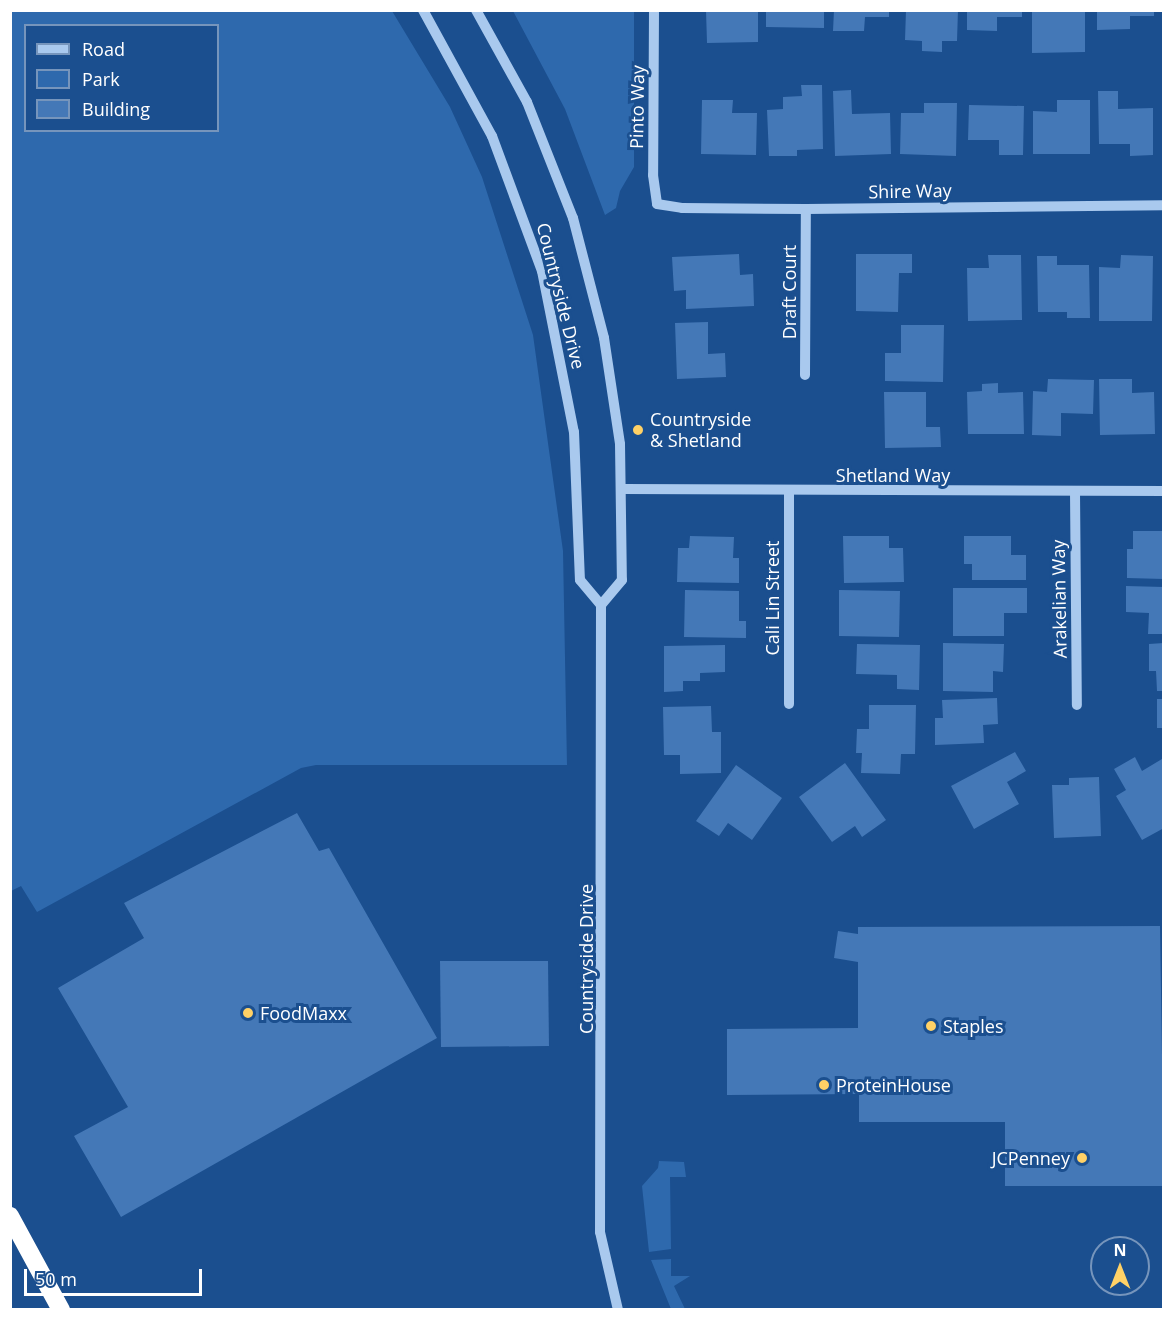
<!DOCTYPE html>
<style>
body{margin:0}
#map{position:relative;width:1174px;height:1320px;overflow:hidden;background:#1b4f8f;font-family:"Open Sans",sans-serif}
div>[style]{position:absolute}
.green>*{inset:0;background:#2e69ad}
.building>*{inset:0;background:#4478b7}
.minor>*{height:10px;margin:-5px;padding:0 5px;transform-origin:5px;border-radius:5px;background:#a9c9ee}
.highway>*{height:18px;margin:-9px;padding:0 9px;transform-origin:9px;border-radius:9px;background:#fff}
.dots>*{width:16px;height:16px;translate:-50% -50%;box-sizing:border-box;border:3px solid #1b4f8f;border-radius:50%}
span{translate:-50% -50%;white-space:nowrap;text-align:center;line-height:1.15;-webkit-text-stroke:6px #1b4f8f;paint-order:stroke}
.street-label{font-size:18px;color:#fff}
.poi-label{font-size:18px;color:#fff}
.left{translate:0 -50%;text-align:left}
.right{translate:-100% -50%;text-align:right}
.frame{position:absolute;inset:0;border:12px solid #fff;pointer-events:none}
.legend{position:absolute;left:24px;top:24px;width:195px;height:108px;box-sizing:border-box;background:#1b4f8f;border:2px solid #7695bc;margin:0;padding:8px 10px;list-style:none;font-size:18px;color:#fff}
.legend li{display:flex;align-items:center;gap:12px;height:30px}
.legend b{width:30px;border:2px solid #7695bc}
.north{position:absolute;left:1090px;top:1236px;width:60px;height:60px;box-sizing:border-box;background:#1b4f8f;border:2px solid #7695bc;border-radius:50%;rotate:0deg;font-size:16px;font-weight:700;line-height:24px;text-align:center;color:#fff}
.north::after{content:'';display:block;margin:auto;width:21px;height:27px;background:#ffd166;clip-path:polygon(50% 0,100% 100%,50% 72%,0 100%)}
.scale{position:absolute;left:24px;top:1269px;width:178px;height:27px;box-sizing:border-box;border:3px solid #fff;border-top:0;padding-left:8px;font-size:18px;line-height:21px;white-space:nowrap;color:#fff;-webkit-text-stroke:4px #1b4f8f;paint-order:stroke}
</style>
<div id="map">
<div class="green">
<i style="clip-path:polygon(evenodd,11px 10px,392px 11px,450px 107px,482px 177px,533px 335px,563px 551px,567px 765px,316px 765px,301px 768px,37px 912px,21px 886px,11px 891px,11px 10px,26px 26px,218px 26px,218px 130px,26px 130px,26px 26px)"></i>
<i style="clip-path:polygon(513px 11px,634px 11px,634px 167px,620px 191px,616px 208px,605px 215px,565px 109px)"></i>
<i style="clip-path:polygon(659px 1161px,684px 1162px,686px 1177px,670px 1177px,671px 1249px,649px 1252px,642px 1186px,658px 1168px)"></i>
<i style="clip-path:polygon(671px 1259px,671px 1276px,690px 1276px,674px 1286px,685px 1309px,671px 1309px,651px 1260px)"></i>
</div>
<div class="building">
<i style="clip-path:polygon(706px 10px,758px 10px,758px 42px,707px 43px)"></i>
<i style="clip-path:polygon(766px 10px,824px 10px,824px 28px,766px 27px)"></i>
<i style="clip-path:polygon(834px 10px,889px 10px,889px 17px,865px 17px,864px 31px,833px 31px)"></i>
<i style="clip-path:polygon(906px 10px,958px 10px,957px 41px,942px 41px,942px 52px,922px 51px,922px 41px,905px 40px)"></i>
<i style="clip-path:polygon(967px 10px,1022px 10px,1022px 17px,997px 17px,997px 31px,967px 30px)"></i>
<i style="clip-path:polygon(1032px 10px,1085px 10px,1085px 52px,1032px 53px)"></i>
<i style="clip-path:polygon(1097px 10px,1154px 10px,1154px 16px,1130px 16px,1130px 29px,1097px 30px)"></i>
<i style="clip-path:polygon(801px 85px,822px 85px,823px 149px,797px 150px,797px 156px,769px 156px,767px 110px,783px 109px,783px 97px,802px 96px)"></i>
<i style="clip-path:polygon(851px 90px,852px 114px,890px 113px,891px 154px,835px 156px,833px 91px)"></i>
<i style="clip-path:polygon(1098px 91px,1118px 91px,1118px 109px,1153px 108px,1153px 155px,1130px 156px,1130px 144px,1099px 144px)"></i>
<i style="clip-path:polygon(702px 100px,733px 100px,732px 113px,757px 113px,756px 155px,701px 154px)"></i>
<i style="clip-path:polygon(1057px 100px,1090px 100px,1090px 154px,1033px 154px,1033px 111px,1057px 112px)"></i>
<i style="clip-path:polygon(924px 103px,957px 103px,956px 156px,900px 154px,901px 113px,924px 113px)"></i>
<i style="clip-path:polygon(969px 105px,1024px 106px,1023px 155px,999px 155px,999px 140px,968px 140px)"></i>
<i style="clip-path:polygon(739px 254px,740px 275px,753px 274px,754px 306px,686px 309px,686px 290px,674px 291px,672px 257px)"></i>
<i style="clip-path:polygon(856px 254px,912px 254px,912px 273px,899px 273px,898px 312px,856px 311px)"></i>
<i style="clip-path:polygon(988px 255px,1021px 255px,1022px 320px,968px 321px,967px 268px,989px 268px)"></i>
<i style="clip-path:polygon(1121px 255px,1153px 256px,1152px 321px,1099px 321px,1099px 267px,1120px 268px)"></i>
<i style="clip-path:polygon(1037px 256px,1057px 256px,1057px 265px,1089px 265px,1090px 318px,1067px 318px,1067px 312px,1038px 312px)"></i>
<i style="clip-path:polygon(708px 322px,708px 354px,725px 353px,726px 377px,677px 379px,675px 323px)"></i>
<i style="clip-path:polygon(901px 325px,944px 325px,943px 382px,885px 381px,885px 353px,901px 353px)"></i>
<i style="clip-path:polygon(1048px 379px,1094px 380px,1093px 414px,1061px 413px,1061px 436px,1032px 435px,1033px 391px,1047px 392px)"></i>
<i style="clip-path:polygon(1099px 379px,1132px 379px,1132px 393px,1154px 392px,1155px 434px,1100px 435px)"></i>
<i style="clip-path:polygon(998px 383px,998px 393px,1023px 392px,1024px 434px,968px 434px,967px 392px,982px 391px,982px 384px)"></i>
<i style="clip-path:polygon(884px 392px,926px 392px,926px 427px,940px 427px,941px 447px,885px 448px)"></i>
<i style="clip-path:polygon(1133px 531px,1164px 531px,1164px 579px,1127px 578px,1127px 549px,1133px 549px)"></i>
<i style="clip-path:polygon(690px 536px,734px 537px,733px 558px,739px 558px,739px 583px,677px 582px,678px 548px,689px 548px)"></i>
<i style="clip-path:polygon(843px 536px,889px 536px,889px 548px,903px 548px,904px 582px,844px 583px)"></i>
<i style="clip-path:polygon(964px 536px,1011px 536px,1011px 555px,1026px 555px,1026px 580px,972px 580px,972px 564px,964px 564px)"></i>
<i style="clip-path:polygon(1126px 586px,1164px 587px,1164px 634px,1148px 634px,1149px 613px,1126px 612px)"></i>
<i style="clip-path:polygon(953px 588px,1027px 588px,1027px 613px,1004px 613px,1004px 636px,953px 636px)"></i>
<i style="clip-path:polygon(685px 590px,739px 591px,739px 621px,746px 621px,746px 638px,684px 637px)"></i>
<i style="clip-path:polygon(839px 590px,900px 591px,899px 637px,839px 636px)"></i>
<i style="clip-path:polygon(943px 643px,1004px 644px,1003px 672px,993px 671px,993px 692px,943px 691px)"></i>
<i style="clip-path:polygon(1164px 643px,1164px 691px,1157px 691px,1156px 671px,1149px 671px,1149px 644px)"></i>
<i style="clip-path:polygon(857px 644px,920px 645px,919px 690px,897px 689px,897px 675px,856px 674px)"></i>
<i style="clip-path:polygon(725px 645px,725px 672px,700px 673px,700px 681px,683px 681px,683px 691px,664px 692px,664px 646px)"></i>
<i style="clip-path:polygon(997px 698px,998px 724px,983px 725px,984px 743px,935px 745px,935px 718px,943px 718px,942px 700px)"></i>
<i style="clip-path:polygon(1157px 699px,1164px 699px,1164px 728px,1157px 728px)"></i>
<i style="clip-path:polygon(869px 705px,916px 705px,915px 754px,901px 754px,900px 774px,861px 773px,862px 753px,856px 753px,857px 729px,869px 729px)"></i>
<i style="clip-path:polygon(711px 706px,712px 732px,721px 732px,721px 773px,680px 774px,680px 755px,664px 755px,663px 707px)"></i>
<i style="clip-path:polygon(1015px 752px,1026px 771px,1007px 782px,1019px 804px,974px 829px,951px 786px)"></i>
<i style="clip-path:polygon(1135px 757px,1142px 771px,1162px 759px,1164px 762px,1164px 828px,1142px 840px,1116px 796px,1126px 790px,1114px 769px)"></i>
<i style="clip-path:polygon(845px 763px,886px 820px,862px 837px,855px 826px,832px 842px,799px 797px)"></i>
<i style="clip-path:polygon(736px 765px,782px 798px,752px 840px,728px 823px,719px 836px,696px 821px)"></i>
<i style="clip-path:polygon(1099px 777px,1101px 836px,1054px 838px,1052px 785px,1069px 785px,1069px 778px)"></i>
<i style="clip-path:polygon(297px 813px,319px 851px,329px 848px,437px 1038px,121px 1217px,74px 1136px,128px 1107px,58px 988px,144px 938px,124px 903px)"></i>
<i style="clip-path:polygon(1160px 926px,1164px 1186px,1005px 1186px,1005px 1122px,859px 1122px,859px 1094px,727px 1095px,727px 1029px,858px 1028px,858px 962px,834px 958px,838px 931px,858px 934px,858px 927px)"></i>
<i style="clip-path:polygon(440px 961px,548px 961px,549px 1046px,441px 1047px)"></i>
</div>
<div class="minor">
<i style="left:423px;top:10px;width:144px;rotate:61.3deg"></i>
<i style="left:492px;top:136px;width:144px;rotate:69.7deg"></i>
<i style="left:542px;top:271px;width:164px;rotate:78.8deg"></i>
<i style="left:574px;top:432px;width:148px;rotate:87.7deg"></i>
<i style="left:580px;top:580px;width:33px;rotate:50deg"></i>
<i style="left:476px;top:10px;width:105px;rotate:61deg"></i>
<i style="left:527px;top:102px;width:125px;rotate:68.4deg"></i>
<i style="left:573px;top:218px;width:124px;rotate:75.5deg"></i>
<i style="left:604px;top:338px;width:107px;rotate:81.4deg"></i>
<i style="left:620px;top:444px;width:136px;rotate:89.2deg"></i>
<i style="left:622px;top:580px;width:33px;rotate:130deg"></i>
<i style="left:601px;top:605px;width:627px;rotate:90.09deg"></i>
<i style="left:600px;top:1232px;width:80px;rotate:77deg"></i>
<i style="left:654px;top:10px;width:165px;rotate:90.3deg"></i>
<i style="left:653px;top:175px;width:29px;rotate:82deg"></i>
<i style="left:657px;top:204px;width:25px;rotate:9deg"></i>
<i style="left:682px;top:208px;width:124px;rotate:0.5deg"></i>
<i style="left:806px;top:209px;width:358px;rotate:-0.6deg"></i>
<i style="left:805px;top:375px;width:166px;rotate:-89.7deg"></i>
<i style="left:623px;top:489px;width:541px;rotate:0.21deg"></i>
<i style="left:1075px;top:492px;width:213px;rotate:89.5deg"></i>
<i style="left:789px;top:704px;width:213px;rotate:-90deg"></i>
</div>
<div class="highway">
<i style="left:10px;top:1216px;width:107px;rotate:61.5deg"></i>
</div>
<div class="dots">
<i style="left:638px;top:430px;background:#ffd166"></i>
<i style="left:248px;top:1013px;background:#ffd166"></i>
<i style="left:931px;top:1026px;background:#ffd166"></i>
<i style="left:824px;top:1085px;background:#ffd166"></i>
<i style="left:1082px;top:1158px;background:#ffd166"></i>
</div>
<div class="street-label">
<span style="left:637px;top:107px;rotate:-89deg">Pinto Way</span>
<span style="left:910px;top:191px;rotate:-1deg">Shire Way</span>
<span style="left:789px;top:292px;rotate:-90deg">Draft Court</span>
<span style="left:561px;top:296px;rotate:76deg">Countryside Drive</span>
<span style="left:893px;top:475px">Shetland Way</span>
<span style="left:772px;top:598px;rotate:-90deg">Cali Lin Street</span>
<span style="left:1059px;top:599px;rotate:-91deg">Arakelian Way</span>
<span style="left:586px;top:959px;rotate:-90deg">Countryside Drive</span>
</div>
<div class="poi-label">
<span class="left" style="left:650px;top:430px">Countryside<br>&amp; Shetland</span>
<span class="left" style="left:260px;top:1013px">FoodMaxx</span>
<span class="left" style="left:943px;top:1026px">Staples</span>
<span class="left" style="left:836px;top:1085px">ProteinHouse</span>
<span class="right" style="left:1070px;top:1158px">JCPenney</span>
</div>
<div class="frame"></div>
<ul class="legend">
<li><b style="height:8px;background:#a9c9ee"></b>Road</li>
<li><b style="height:16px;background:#2e69ad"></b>Park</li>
<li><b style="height:16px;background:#4478b7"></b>Building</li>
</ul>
<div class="north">N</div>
<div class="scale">50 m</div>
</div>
